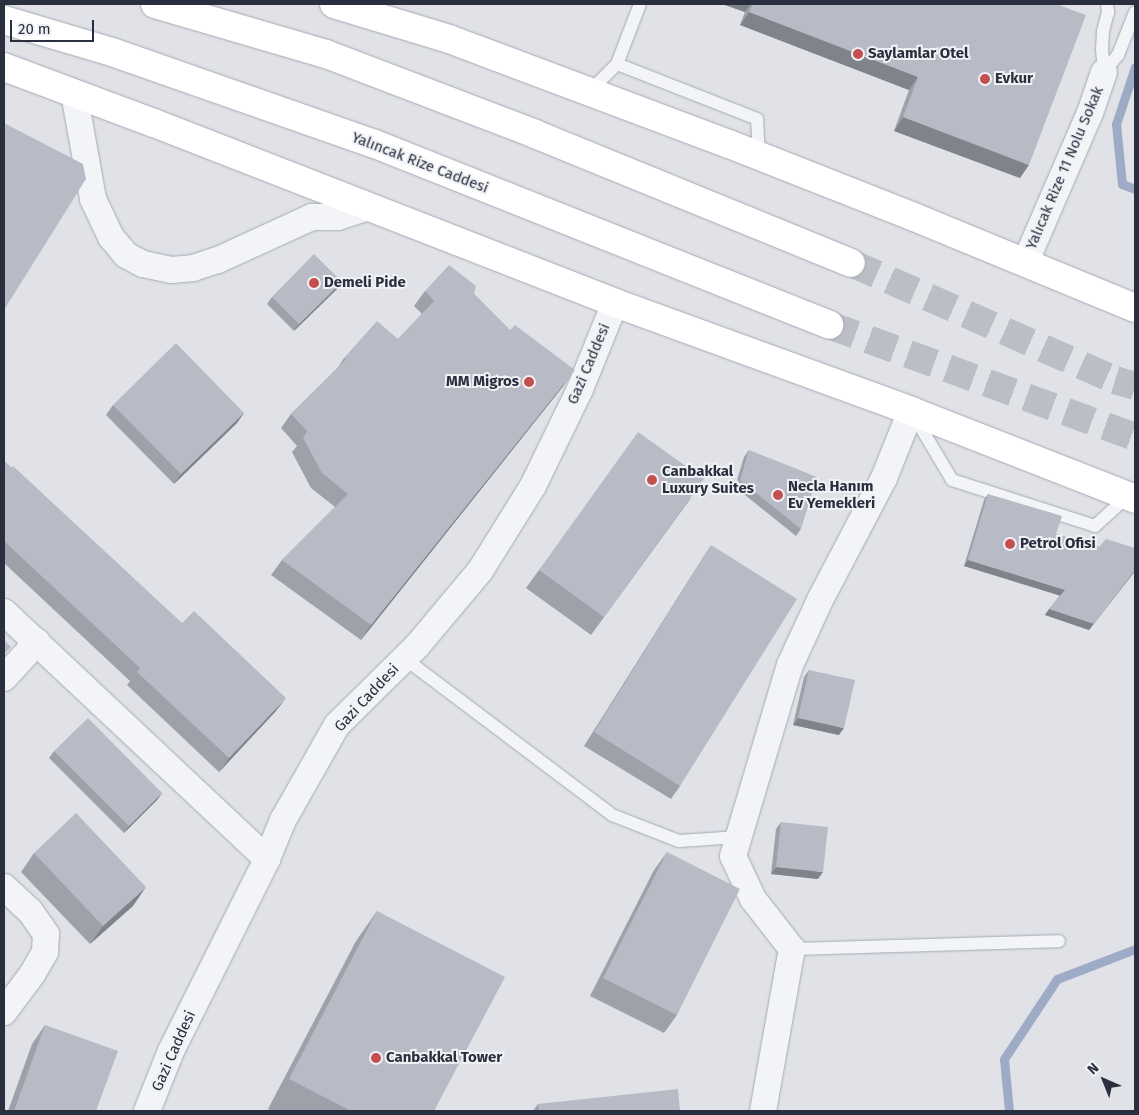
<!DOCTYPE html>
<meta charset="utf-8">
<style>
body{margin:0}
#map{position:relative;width:1139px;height:1115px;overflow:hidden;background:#e1e2e8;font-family:"Fira Sans",sans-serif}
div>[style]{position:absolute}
.stream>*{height:9px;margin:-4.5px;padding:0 4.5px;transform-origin:4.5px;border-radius:4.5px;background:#9eabc6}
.trunk-tunnel>*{height:28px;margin-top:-14px;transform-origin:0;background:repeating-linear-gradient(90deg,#bcbec6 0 28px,transparent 0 42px)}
.roads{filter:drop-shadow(0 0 1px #a6a9b2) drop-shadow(0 0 1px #a6a9b2)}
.service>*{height:12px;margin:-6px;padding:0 6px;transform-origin:6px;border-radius:6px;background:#f3f4f7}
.minor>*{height:26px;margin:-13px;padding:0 13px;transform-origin:13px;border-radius:13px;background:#f3f4f7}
.trunk>*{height:28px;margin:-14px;padding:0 14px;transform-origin:14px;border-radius:14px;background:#fff}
.wall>*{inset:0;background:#9ea1a9}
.shaded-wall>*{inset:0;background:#81838a}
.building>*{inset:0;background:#b8bbc5}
.dots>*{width:14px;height:14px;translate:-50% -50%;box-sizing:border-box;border:2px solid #f0f2f6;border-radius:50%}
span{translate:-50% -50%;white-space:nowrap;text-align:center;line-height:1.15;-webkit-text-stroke:4px #f0f2f6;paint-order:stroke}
.poi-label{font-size:15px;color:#2a2f3f;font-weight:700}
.left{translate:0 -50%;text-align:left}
.right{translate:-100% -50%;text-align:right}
.street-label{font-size:15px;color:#2a2f3f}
.frame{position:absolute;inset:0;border:5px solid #2a2f3f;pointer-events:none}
.north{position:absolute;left:1079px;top:1055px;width:50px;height:50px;-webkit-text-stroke:4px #f0f2f6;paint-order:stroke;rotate:316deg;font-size:14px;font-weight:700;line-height:20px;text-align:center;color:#2a2f3f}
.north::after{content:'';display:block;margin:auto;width:18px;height:22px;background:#2a2f3f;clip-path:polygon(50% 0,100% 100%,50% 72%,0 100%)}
.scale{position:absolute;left:10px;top:20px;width:84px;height:22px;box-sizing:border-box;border:2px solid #2a2f3f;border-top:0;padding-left:6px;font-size:15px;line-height:18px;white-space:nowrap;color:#2a2f3f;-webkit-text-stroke:4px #f0f2f6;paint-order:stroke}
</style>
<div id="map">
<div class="stream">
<i style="left:1135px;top:67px;width:60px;rotate:108.4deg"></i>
<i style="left:1116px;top:124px;width:60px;rotate:84.3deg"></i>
<i style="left:1122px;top:184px;width:14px;rotate:21deg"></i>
<i style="left:1009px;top:1111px;width:52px;rotate:-95.5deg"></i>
<i style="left:1004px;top:1059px;width:96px;rotate:-56.5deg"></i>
<i style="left:1057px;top:979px;width:84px;rotate:-21deg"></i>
</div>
<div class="trunk-tunnel">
<i style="left:851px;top:263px;width:289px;rotate:23.9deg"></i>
<i style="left:1115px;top:380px;width:21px;rotate:17deg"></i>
<i style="left:829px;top:325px;width:326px;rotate:20.1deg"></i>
</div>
<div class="roads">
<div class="service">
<i style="left:617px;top:64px;width:150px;rotate:21.4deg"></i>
<i style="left:757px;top:119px;width:36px;rotate:87deg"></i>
<i style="left:1104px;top:72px;width:22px;rotate:-95deg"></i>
<i style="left:1102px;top:50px;width:19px;rotate:-87deg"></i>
<i style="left:1103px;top:31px;width:20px;rotate:-75deg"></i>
<i style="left:1108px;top:12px;width:8px;rotate:-97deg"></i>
<i style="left:1104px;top:72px;width:22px;rotate:-51deg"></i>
<i style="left:1118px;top:55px;width:46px;rotate:-68.4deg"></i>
<i style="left:589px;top:92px;width:40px;rotate:-45deg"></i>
<i style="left:617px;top:64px;width:64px;rotate:-69deg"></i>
<i style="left:914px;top:416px;width:74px;rotate:59.3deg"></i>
<i style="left:952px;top:480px;width:150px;rotate:17.8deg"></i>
<i style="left:1095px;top:526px;width:45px;rotate:-42.3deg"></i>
<i style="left:404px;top:658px;width:261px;rotate:37deg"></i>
<i style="left:612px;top:815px;width:72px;rotate:21.2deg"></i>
<i style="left:679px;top:841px;width:60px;rotate:-3.8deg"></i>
<i style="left:792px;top:949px;width:267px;rotate:-1.7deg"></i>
</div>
<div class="minor">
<i style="left:74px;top:93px;width:108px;rotate:79.8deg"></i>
<i style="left:93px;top:199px;width:42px;rotate:64.7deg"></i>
<i style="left:111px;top:237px;width:23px;rotate:50deg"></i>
<i style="left:126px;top:255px;width:19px;rotate:28deg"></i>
<i style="left:143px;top:264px;width:29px;rotate:12deg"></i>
<i style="left:171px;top:270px;width:22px;rotate:-5deg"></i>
<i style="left:193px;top:268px;width:26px;rotate:-18deg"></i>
<i style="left:218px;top:260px;width:103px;rotate:-24.6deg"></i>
<i style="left:312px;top:217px;width:26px"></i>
<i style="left:338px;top:217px;width:32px;rotate:-18deg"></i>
<i style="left:1025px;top:263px;width:163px;rotate:-66.6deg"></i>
<i style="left:1090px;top:113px;width:43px;rotate:-71.1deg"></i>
<i style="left:4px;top:612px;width:361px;rotate:43.2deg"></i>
<i style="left:4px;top:678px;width:49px;rotate:-47.5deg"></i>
<i style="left:4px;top:887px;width:35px;rotate:43deg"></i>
<i style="left:30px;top:911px;width:28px;rotate:55deg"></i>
<i style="left:46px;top:934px;width:18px;rotate:93deg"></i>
<i style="left:45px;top:952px;width:24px;rotate:120deg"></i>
<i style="left:33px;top:973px;width:49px;rotate:126.6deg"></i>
<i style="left:147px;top:1111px;width:65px;rotate:-68.2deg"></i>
<i style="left:171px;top:1051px;width:215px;rotate:-63.4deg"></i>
<i style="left:267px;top:859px;width:42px;rotate:-67.7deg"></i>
<i style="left:283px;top:820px;width:109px;rotate:-60.4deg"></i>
<i style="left:337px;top:725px;width:112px;rotate:-44.6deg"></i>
<i style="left:417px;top:646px;width:98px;rotate:-50deg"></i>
<i style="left:480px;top:571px;width:100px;rotate:-58.1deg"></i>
<i style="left:533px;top:486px;width:108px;rotate:-64.1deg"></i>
<i style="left:580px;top:389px;width:93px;rotate:-67.9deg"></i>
<i style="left:763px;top:1111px;width:165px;rotate:-79.9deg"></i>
<i style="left:792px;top:949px;width:63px;rotate:-128deg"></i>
<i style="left:753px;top:899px;width:47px;rotate:-114.9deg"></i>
<i style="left:733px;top:856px;width:199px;rotate:-73.4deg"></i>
<i style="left:790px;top:665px;width:72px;rotate:-65.2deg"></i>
<i style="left:820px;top:600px;width:138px;rotate:-62.3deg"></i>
<i style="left:884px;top:478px;width:72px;rotate:-68.1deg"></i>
</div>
<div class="trunk">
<i style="left:155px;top:4px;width:178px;rotate:16.3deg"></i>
<i style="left:326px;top:54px;width:224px;rotate:20.9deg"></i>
<i style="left:535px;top:134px;width:341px;rotate:22.2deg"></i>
<i style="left:334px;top:4px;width:120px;rotate:16.9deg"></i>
<i style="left:449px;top:39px;width:299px;rotate:20.6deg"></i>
<i style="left:729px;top:144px;width:199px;rotate:21.5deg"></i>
<i style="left:914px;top:217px;width:239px;rotate:22.4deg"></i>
<i style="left:4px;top:20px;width:113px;rotate:16.5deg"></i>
<i style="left:112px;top:52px;width:279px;rotate:19.3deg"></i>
<i style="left:375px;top:144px;width:489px;rotate:21.7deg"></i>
<i style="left:4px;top:67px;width:160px;rotate:20.5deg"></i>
<i style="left:154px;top:123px;width:495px;rotate:21.3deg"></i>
<i style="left:615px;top:303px;width:315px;rotate:20deg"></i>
<i style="left:911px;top:411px;width:241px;rotate:21.4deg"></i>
</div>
</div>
<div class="wall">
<i style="clip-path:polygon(722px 4px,1056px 4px,1020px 178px,894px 131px,909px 90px,740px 25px,745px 12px)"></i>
<i style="clip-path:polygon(342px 282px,337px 289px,294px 331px,267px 304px,272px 297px)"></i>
<i style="clip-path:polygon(425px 291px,474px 294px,564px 385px,361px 640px,271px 575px,282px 560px,335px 507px,311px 488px,292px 452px,297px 446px,281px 428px,291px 414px,337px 369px,344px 358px,398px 339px,422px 314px,414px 306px)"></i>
<i style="clip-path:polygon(113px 405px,244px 413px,237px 423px,174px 484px,106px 415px)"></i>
<i style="clip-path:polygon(749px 450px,801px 529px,796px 536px,735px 487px,744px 457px)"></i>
<i style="clip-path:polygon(4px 461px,276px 711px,219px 772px,127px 685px,130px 681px,4px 563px)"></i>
<i style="clip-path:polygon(988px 494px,1056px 534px,1099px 547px,1135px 571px,1089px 630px,1045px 615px,1060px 595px,964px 566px,984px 500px)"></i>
<i style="clip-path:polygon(691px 498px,591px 635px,526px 588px,539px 570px)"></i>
<i style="clip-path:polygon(711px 545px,680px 786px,671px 799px,584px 746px,702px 559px)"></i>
<i style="clip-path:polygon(809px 670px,839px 735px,793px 725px,804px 677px)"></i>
<i style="clip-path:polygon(54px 751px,162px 793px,157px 800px,124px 833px,49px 758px)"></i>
<i style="clip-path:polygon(781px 822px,818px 879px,771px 874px,776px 829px)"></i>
<i style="clip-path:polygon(667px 852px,677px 1015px,664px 1033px,590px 996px,654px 870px)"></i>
<i style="clip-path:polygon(34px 853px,133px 906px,90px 944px,21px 872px)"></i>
<i style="clip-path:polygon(377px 911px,434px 1111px,272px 1111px,268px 1109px,356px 941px)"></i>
<i style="clip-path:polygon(45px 1025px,96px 1111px,8px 1111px,32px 1044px)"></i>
<i style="clip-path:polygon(538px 1104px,680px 1111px,533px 1111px)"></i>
</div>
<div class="shaded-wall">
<i style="clip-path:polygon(722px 4px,751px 4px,745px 12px)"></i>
<i style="clip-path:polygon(749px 12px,918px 77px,909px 90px,740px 25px)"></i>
<i style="clip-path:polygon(903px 117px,1029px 165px,1020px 178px,894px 131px)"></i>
<i style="clip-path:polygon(342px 282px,337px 289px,294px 331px,299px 324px)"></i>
<i style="clip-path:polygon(575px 370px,564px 385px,361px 640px,371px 625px)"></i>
<i style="clip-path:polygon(244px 413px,237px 423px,174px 484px,181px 474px)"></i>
<i style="clip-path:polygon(968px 560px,1065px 590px,1061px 596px,964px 566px)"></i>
<i style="clip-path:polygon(1135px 571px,1089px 630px,1045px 615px,1049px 609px)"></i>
<i style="clip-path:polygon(286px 698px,276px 711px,219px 772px,229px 758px)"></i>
<i style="clip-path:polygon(798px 718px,844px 728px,839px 735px,793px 725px)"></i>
<i style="clip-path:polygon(162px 793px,157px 800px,124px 833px,129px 826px)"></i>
<i style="clip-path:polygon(776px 867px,823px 872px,818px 879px,771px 874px)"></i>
<i style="clip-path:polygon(146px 887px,133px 906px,90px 944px,103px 926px)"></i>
</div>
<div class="building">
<i style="clip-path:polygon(753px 4px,1056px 4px,1086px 15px,1029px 165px,903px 117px,918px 77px,749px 12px)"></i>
<i style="clip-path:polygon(4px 123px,83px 164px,86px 179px,4px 310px)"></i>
<i style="clip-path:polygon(314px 254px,342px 282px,299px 324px,272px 297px)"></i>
<i style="clip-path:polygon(449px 265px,476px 286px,474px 294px,510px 330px,515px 325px,575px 370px,371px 625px,282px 560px,348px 494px,322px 473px,303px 438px,307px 431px,291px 414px,346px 359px,344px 358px,377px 321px,398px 339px,434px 301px,425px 291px)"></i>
<i style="clip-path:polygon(176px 343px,244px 413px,181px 474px,113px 405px)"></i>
<i style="clip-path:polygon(638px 432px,704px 479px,604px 617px,539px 570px)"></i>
<i style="clip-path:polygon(749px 450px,817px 477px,801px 529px,740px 480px)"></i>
<i style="clip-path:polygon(4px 461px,11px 468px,13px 466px,182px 623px,194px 611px,286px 698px,229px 758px,137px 672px,140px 668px,4px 541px)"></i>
<i style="clip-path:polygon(988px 494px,1062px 516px,1056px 534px,1099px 547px,1106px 539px,1135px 548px,1135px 570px,1094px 624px,1049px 609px,1065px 590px,968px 560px)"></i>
<i style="clip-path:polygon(711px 545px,797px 599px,680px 786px,594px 732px)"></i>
<i style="clip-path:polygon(4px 640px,11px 647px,4px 654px)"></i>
<i style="clip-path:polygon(809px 670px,855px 680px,844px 728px,798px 718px)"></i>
<i style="clip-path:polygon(88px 718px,162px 793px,129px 826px,54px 751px)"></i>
<i style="clip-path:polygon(76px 813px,146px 887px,103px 926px,34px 853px)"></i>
<i style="clip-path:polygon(781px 822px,828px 827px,823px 872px,776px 867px)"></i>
<i style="clip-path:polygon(667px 852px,740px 889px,677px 1015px,603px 978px)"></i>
<i style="clip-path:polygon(377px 911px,505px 977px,434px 1111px,351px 1111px,289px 1079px)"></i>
<i style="clip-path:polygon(45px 1025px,118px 1051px,96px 1111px,14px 1111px)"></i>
<i style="clip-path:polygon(678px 1089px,680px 1111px,539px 1111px,538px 1104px)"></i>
</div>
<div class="dots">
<i style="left:858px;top:54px;background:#c44f4f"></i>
<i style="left:985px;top:79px;background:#c44f4f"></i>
<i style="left:314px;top:283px;background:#c44f4f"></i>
<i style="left:529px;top:382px;background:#c44f4f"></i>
<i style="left:652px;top:480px;background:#c44f4f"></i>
<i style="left:778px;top:495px;background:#c44f4f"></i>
<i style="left:1010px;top:544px;background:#c44f4f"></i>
<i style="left:376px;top:1058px;background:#c44f4f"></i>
</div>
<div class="poi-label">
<span class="left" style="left:868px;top:54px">Saylamlar Otel</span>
<span class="left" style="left:995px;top:79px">Evkur</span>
<span class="left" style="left:324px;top:283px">Demeli Pide</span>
<span class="right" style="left:519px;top:382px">MM Migros</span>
<span class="left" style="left:662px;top:480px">Canbakkal<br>Luxury Suites</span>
<span class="left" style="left:788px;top:495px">Necla Hanım<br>Ev Yemekleri</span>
<span class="left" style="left:1020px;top:544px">Petrol Ofisi</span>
<span class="left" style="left:386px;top:1058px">Canbakkal Tower</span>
</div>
<div class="street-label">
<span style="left:420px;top:163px;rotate:21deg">Yalıncak Rize Caddesi</span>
<span style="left:1065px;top:168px;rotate:-67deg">Yalıcak Rize 11 Nolu Sokak</span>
<span style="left:589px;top:364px;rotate:-67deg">Gazi Caddesi</span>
<span style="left:367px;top:698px;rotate:-47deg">Gazi Caddesi</span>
<span style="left:174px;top:1051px;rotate:-66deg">Gazi Caddesi</span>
</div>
<div class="frame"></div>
<div class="north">N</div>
<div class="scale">20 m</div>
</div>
